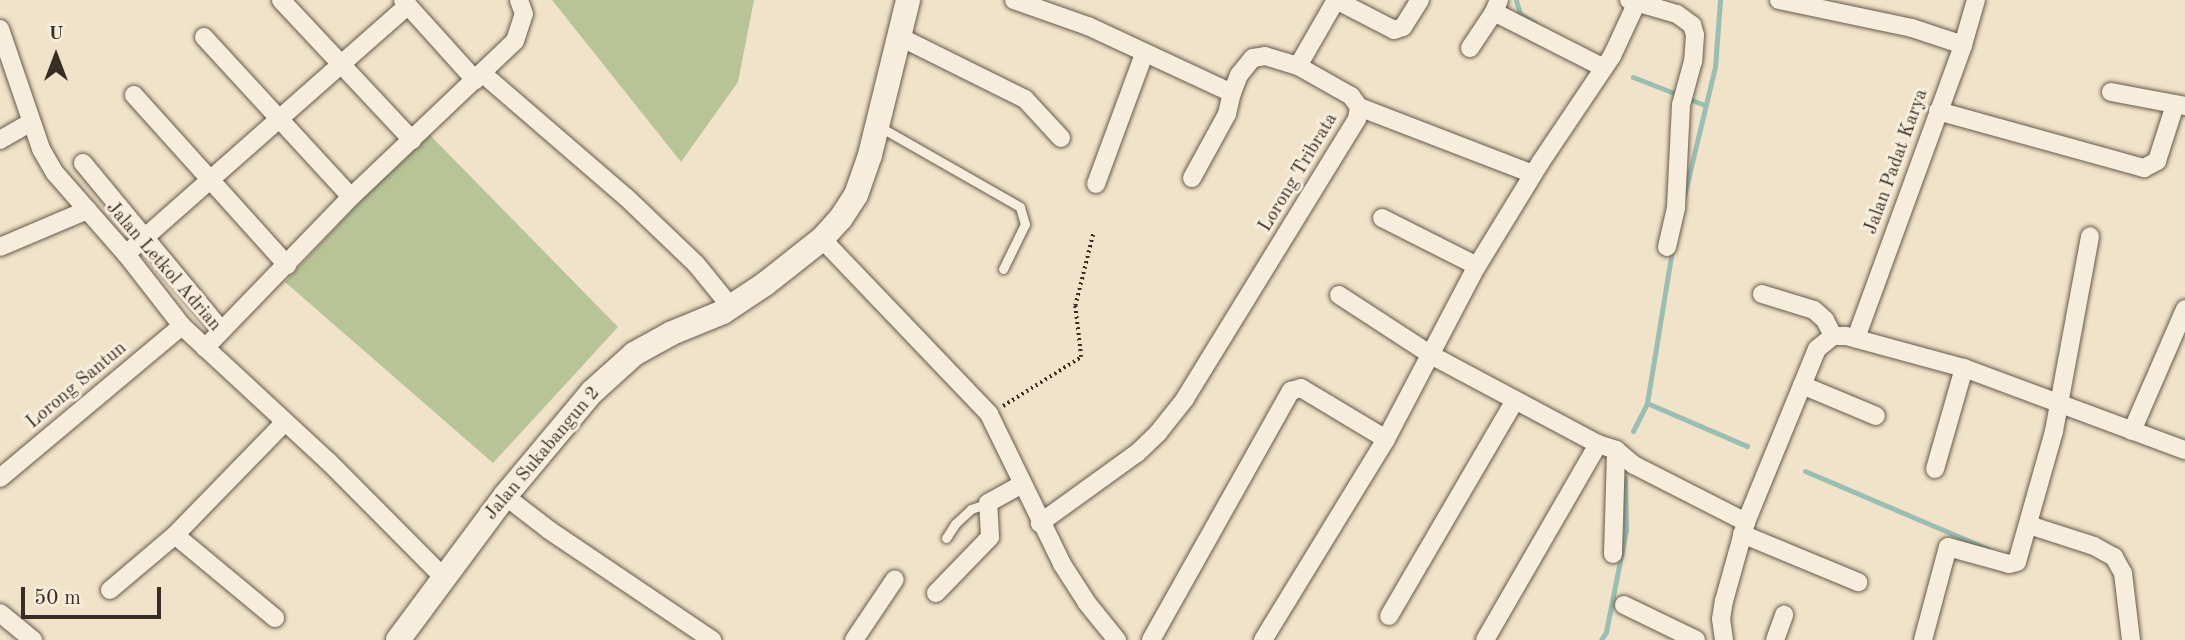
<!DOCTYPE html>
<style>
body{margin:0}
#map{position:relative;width:2185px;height:640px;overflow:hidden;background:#f1e3c9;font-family:"Old Standard TT",serif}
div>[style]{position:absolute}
.green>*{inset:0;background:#b8c498}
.stream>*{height:5px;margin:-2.5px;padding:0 2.5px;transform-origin:2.5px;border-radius:2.5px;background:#9bbeb2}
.path>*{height:3.5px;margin-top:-1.75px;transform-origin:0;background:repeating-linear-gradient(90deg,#382d22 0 2px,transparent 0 5.5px)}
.roads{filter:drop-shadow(0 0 2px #665a4c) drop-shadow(0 0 2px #665a4c)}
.lane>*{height:9px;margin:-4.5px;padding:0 4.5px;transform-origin:4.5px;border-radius:4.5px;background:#f6eddc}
.street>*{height:18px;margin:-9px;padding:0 9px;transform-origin:9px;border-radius:9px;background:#f6eddc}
.secondary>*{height:24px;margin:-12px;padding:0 12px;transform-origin:12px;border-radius:12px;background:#f6eddc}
span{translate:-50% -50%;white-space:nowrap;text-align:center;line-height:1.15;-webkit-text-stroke:6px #f6eddc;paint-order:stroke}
.street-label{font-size:19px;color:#382d22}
.north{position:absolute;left:21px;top:21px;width:70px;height:70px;-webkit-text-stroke:5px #f6eddc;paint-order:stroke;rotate:0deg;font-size:19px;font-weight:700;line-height:28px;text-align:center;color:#382d22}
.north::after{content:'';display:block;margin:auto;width:24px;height:32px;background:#382d22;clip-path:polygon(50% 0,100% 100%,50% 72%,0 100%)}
.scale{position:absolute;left:21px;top:587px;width:140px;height:32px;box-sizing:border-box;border:4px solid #382d22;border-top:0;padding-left:9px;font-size:21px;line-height:24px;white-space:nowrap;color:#382d22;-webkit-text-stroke:5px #f6eddc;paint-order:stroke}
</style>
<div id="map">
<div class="green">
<i style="clip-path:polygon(552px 0,754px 0,738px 82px,681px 162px)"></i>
<i style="clip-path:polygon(426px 131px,618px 327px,493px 463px,285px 282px)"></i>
</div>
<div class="stream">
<i style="left:1516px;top:0;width:15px;rotate:74deg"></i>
<i style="left:1520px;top:14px;width:17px;rotate:31deg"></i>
<i style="left:1633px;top:77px;width:77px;rotate:21.3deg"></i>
<i style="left:1684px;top:196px;width:133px;rotate:-76.5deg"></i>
<i style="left:1715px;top:67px;width:67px;rotate:-85.7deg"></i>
<i style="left:1647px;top:403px;width:109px;rotate:23.3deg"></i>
<i style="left:1633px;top:431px;width:31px;rotate:-63deg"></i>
<i style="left:1647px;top:403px;width:155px;rotate:-80.7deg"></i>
<i style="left:1805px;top:471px;width:199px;rotate:23.1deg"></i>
<i style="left:1601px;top:640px;width:9px;rotate:-58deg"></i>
<i style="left:1606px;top:632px;width:104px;rotate:-78.9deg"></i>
<i style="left:1626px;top:530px;width:52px;rotate:-91.1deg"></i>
</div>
<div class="path">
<i style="left:1003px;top:406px;width:92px;rotate:-32.1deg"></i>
<i style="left:1081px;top:357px;width:51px;rotate:-96.7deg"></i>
<i style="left:1075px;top:306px;width:74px;rotate:-76deg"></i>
</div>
<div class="roads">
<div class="lane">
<i style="left:880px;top:127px;width:161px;rotate:29.7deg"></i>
<i style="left:1020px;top:207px;width:18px;rotate:74deg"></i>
<i style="left:1025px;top:224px;width:50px;rotate:116.1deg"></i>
<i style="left:946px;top:538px;width:17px;rotate:-57deg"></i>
<i style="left:955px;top:524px;width:22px;rotate:-43deg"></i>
<i style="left:971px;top:509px;width:18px;rotate:-19deg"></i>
</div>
<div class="street">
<i style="left:281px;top:0;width:192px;rotate:46.9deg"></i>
<i style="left:403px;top:0;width:108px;rotate:48deg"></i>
<i style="left:1014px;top:0;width:78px;rotate:19.4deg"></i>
<i style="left:1088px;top:26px;width:159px;rotate:25deg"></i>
<i style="left:1232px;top:93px;width:19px;rotate:-69deg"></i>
<i style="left:1239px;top:75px;width:22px;rotate:-51deg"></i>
<i style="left:1253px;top:58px;width:12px;rotate:-9deg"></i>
<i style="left:1265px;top:56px;width:34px;rotate:17deg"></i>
<i style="left:1298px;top:66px;width:61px;rotate:29.5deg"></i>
<i style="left:1351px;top:96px;width:14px;rotate:54deg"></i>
<i style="left:1359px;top:107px;width:12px;rotate:99deg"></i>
<i style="left:1357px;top:119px;width:329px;rotate:121.6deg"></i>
<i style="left:1185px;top:399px;width:43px;rotate:128.5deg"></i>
<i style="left:1158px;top:433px;width:29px;rotate:136deg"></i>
<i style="left:1137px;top:453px;width:120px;rotate:144.2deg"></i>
<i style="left:1336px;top:0;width:65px;rotate:27.3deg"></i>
<i style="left:1394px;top:30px;width:9px;rotate:-18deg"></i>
<i style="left:1403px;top:27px;width:32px;rotate:-58deg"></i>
<i style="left:1499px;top:0;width:13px;rotate:113deg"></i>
<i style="left:1494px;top:12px;width:123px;rotate:27deg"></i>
<i style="left:1629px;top:0;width:50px;rotate:16.3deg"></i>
<i style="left:1677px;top:14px;width:19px;rotate:36deg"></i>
<i style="left:1692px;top:25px;width:10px;rotate:73deg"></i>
<i style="left:1695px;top:35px;width:26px;rotate:94deg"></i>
<i style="left:1693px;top:61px;width:46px;rotate:105.3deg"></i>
<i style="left:1681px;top:105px;width:103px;rotate:92.8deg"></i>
<i style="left:1676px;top:208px;width:40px;rotate:103deg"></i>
<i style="left:1779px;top:0;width:136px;rotate:11.9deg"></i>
<i style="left:1912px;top:28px;width:54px;rotate:18.4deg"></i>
<i style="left:0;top:29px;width:127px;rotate:71.1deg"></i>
<i style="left:41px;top:149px;width:28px;rotate:60deg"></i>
<i style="left:55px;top:173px;width:108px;rotate:48.8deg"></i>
<i style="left:126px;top:254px;width:91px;rotate:52.1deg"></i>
<i style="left:182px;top:326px;width:199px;rotate:42.8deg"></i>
<i style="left:328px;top:461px;width:166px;rotate:45.2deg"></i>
<i style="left:898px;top:36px;width:142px;rotate:26.4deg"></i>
<i style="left:1025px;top:99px;width:53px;rotate:47.3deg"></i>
<i style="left:204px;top:37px;width:217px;rotate:47.4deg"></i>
<i style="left:1470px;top:48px;width:43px;rotate:-56.3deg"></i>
<i style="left:1298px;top:66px;width:76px;rotate:-60.1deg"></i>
<i style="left:482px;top:73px;width:191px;rotate:40.8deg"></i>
<i style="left:627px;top:198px;width:95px;rotate:43.7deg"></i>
<i style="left:696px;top:264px;width:55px;rotate:50.9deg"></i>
<i style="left:2111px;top:92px;width:75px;rotate:10.7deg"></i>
<i style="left:134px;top:95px;width:229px;rotate:48deg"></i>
<i style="left:1359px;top:107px;width:186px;rotate:21.1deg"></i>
<i style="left:1938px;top:111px;width:214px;rotate:15.5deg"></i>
<i style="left:2144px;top:168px;width:15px;rotate:-28deg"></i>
<i style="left:2157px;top:161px;width:59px;rotate:-72.2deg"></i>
<i style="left:0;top:140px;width:36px;rotate:-30deg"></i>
<i style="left:83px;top:163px;width:217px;rotate:50.4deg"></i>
<i style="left:1192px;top:178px;width:73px;rotate:-61.3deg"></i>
<i style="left:1227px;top:114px;width:22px;rotate:-77deg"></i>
<i style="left:1096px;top:184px;width:139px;rotate:-69.7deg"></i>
<i style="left:1382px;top:218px;width:106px;rotate:26.8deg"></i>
<i style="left:822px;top:239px;width:242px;rotate:46.3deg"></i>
<i style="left:989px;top:414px;width:167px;rotate:64deg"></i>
<i style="left:1062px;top:564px;width:46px;rotate:57.3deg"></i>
<i style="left:1087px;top:603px;width:48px;rotate:51deg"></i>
<i style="left:0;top:247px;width:95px;rotate:-23deg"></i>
<i style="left:126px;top:254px;width:376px;rotate:-41.4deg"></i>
<i style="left:1762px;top:294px;width:54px;rotate:17.1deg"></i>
<i style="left:1814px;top:310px;width:15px;rotate:42deg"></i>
<i style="left:1825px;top:320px;width:18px;rotate:63deg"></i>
<i style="left:1339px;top:295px;width:110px;rotate:33.1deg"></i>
<i style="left:1431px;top:355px;width:189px;rotate:28.1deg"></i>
<i style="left:1598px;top:444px;width:19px;rotate:18deg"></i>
<i style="left:1616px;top:450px;width:23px;rotate:40deg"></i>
<i style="left:1634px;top:465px;width:126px;rotate:27deg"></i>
<i style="left:1856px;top:338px;width:312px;rotate:-69.9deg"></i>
<i style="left:1963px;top:45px;width:47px;rotate:-73.9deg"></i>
<i style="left:205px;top:348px;width:210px;rotate:-46deg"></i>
<i style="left:351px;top:197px;width:226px;rotate:-43.6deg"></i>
<i style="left:515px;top:41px;width:28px;rotate:-72deg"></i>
<i style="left:524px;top:14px;width:15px;rotate:-110deg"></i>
<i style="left:1802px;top:385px;width:80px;rotate:22.7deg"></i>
<i style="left:2132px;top:431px;width:133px;rotate:-66.5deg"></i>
<i style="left:1935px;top:469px;width:105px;rotate:-74deg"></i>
<i style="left:0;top:478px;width:237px;rotate:-39.9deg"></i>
<i style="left:505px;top:496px;width:56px;rotate:37.7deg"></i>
<i style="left:549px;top:530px;width:197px;rotate:34deg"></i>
<i style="left:2029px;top:525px;width:68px;rotate:17.9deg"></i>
<i style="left:2094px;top:546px;width:23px;rotate:29deg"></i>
<i style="left:2114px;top:557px;width:18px;rotate:61deg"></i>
<i style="left:2123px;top:573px;width:67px;rotate:83.2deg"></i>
<i style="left:1742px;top:534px;width:126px;rotate:22.5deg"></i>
<i style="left:175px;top:535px;width:130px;rotate:39.7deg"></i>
<i style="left:1613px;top:554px;width:104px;rotate:-88.3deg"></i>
<i style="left:110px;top:590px;width:85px;rotate:-40.2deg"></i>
<i style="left:175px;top:535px;width:156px;rotate:-45.8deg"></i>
<i style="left:936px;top:593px;width:78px;rotate:-46deg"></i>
<i style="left:990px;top:537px;width:34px;rotate:-93deg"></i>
<i style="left:988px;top:503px;width:39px;rotate:-29deg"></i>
<i style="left:1624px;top:605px;width:80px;rotate:25.9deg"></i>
<i style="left:0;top:613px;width:43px;rotate:39.3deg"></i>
<i style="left:1389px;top:616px;width:250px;rotate:-59.7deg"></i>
<i style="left:854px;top:640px;width:73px;rotate:-56.1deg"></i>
<i style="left:1151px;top:640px;width:286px;rotate:-60.7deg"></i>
<i style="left:1291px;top:391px;width:10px;rotate:-17deg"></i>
<i style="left:1301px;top:388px;width:99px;rotate:31deg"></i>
<i style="left:1263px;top:640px;width:236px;rotate:-58.5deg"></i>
<i style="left:1386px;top:439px;width:195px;rotate:-62.3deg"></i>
<i style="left:1477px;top:266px;width:121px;rotate:-58.5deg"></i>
<i style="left:1540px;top:163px;width:129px;rotate:-56.1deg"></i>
<i style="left:1612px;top:56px;width:62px;rotate:-65.1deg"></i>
<i style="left:1485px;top:640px;width:226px;rotate:-60deg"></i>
<i style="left:1724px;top:640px;width:21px;rotate:-98deg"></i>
<i style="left:1721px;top:619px;width:18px;rotate:-81deg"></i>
<i style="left:1724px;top:601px;width:82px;rotate:-74.4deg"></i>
<i style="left:1746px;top:522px;width:187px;rotate:-67.7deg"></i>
<i style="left:1817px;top:349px;width:21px;rotate:-39deg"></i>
<i style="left:1833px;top:336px;width:13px"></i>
<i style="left:1846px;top:336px;width:122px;rotate:15.2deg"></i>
<i style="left:1964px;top:368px;width:236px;rotate:20.4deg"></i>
<i style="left:1775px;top:640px;width:27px;rotate:-70deg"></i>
<i style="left:1923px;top:640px;width:96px;rotate:-75deg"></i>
<i style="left:1948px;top:547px;width:63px;rotate:15.6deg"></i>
<i style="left:2009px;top:564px;width:8px;rotate:-14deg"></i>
<i style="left:2017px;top:562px;width:136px;rotate:-74.2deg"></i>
<i style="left:2054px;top:431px;width:198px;rotate:-79.5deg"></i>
</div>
<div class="secondary">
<i style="left:398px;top:640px;width:179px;rotate:-53.4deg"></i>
<i style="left:505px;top:496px;width:136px;rotate:-50.1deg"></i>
<i style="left:592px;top:392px;width:57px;rotate:-42.1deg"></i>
<i style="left:634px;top:354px;width:43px;rotate:-28.9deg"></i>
<i style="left:672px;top:333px;width:55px;rotate:-22.4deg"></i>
<i style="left:723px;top:312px;width:50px;rotate:-33.7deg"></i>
<i style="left:765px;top:284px;width:73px;rotate:-38.3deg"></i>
<i style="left:822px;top:239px;width:28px;rotate:-48deg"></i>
<i style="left:841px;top:218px;width:27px;rotate:-57deg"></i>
<i style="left:856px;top:195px;width:42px;rotate:-70.7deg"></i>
<i style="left:870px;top:155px;width:160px;rotate:-76.2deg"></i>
</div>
</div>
<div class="street-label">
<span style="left:1897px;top:162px;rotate:-70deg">Jalan Padat Karya</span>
<span style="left:1299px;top:173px;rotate:-59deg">Lorong Tribrata</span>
<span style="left:163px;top:267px;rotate:49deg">Jalan Letkol Adrian</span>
<span style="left:77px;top:386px;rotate:-40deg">Lorong Santun</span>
<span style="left:543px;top:454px;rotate:-50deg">Jalan Sukabangun 2</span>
</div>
<div class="north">U</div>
<div class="scale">50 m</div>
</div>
